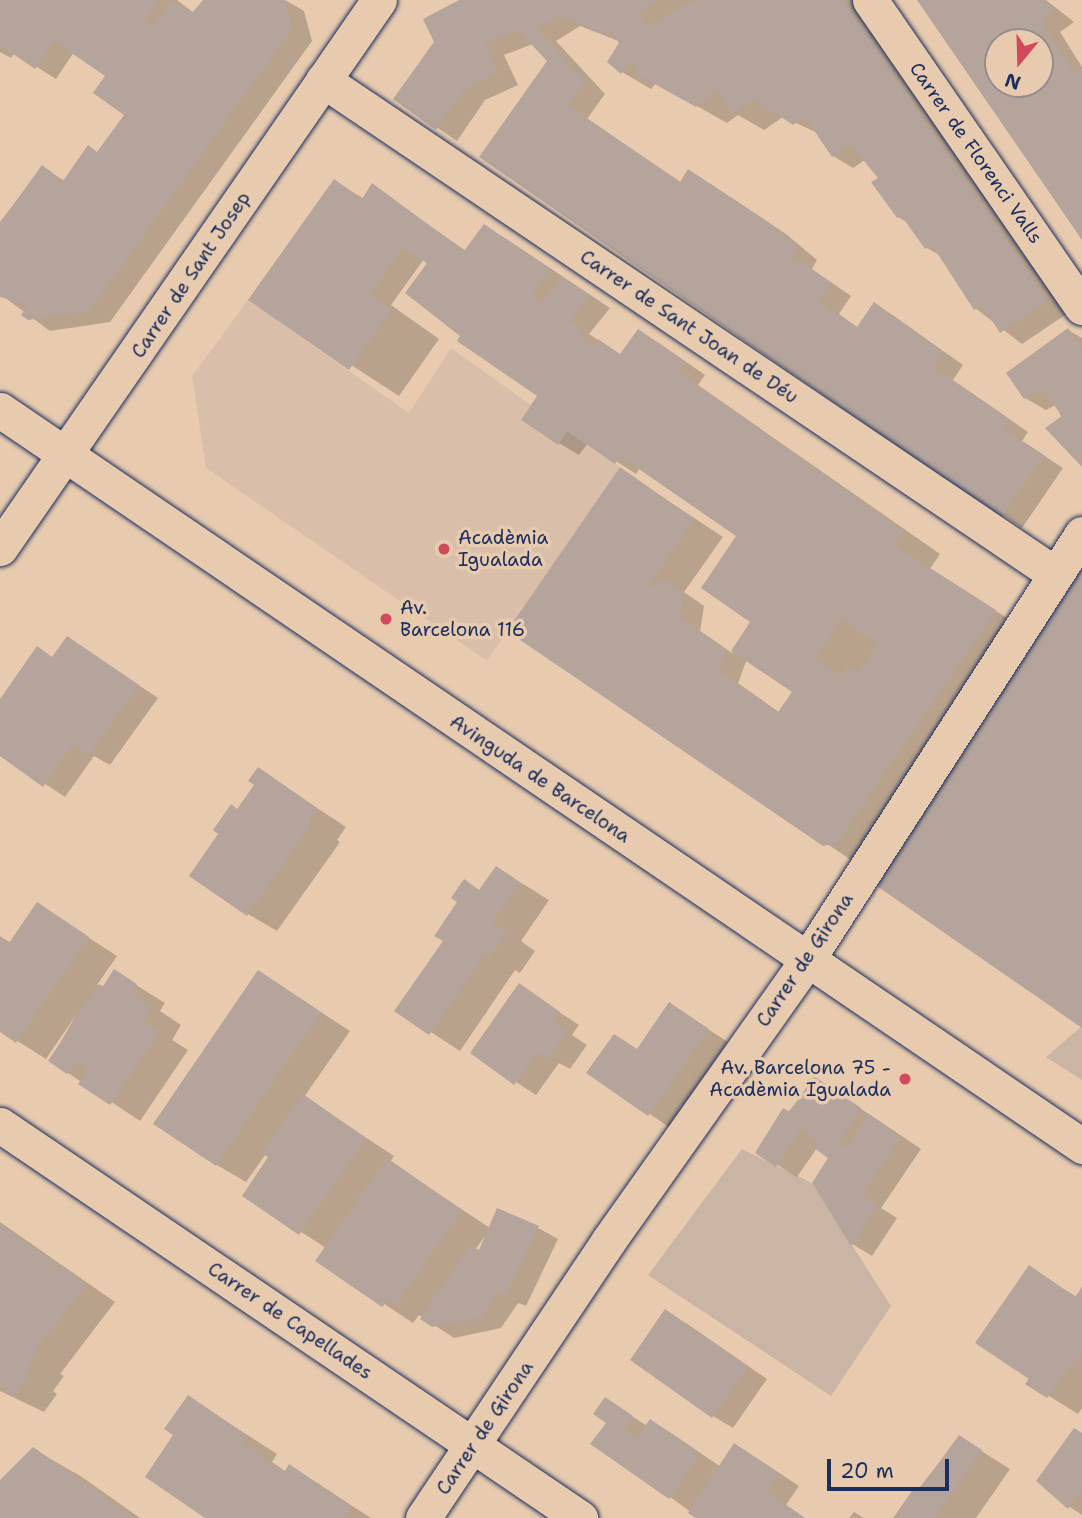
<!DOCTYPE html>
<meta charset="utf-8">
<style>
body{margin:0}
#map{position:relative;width:1082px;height:1518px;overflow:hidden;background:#e8cbaf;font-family:"Shantell Sans",sans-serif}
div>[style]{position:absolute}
.built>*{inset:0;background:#d9bfa9}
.green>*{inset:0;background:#cab4a3}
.shadow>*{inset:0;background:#0003}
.building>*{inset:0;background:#b5a49b}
.roads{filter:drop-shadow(0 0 2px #1b2f5e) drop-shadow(0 0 2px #1b2f5e)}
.street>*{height:35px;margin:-17.5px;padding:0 17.5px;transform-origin:17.5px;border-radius:17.5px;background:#e8cbaf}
.dots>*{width:19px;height:19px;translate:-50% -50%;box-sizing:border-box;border:4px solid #e8cbaf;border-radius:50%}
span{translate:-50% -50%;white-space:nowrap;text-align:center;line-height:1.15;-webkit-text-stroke:7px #e8cbaf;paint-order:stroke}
.street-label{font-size:19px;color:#1b2f5e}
.poi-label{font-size:19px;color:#1b2f5e}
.left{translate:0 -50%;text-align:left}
.right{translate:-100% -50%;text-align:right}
.north{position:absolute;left:984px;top:28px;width:70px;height:70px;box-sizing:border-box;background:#e8cbaf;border:2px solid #968d8f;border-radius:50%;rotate:199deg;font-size:19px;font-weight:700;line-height:28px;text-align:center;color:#1b2f5e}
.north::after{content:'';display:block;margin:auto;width:24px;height:32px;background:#d1495b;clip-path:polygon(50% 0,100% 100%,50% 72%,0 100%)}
.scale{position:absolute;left:827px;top:1459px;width:122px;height:32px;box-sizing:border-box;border:4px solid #1b2f5e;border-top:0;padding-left:9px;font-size:21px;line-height:24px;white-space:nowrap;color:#1b2f5e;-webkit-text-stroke:5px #e8cbaf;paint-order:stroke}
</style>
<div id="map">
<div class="built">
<i style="clip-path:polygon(248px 300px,409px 413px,451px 348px,531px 405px,521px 420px,557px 445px,567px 431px,620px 467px,487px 661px,206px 468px,192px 376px)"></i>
</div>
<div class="green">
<i style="clip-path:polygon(1081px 1027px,1082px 1027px,1082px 1080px,1046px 1057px)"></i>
<i style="clip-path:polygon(742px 1149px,812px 1183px,891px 1306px,831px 1396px,648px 1275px)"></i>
</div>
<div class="shadow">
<i style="clip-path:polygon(0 0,177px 0,194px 13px,205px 0,285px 0,304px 11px,312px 41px,110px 322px,50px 331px,0 294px,0 222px,42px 168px,65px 181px,98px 153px,127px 115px,107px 76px,74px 52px,56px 79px,15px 53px,11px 58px,0 52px)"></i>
<i style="clip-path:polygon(463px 0,859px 0,1068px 313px,1022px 344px,975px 308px,943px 257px,927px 248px,908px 223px,898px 217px,881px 179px,865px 160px,853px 168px,833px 156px,818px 133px,783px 117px,764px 130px,738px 115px,727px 123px,656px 83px,651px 89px,622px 72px,621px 42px,580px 26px,556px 41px,605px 94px,587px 119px,682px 183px,709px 183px,786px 234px,817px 260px,812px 269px,851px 296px,839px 314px,858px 328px,874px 304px,894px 316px,963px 365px,953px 380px,1028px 432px,1022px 441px,1063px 468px,1022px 528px,482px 157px,549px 61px,533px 44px,504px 55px,518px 85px,485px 100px,457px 141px,395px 99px)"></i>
<i style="clip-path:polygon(evenodd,919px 0,1046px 0,1074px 22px,1060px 32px,1082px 67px,1082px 237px,919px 0,998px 42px,1040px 42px,1040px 84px,998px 84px,998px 42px)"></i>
<i style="clip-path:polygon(evenodd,335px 181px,364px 199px,373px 186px,466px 251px,484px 226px,505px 238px,610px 308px,589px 334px,621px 355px,639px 331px,659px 343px,705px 375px,698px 385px,940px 554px,930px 569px,1015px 623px,854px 862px,510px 630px,620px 469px,723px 537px,684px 592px,704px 606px,700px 631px,732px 653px,753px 621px,739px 536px,640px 468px,636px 474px,588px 443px,579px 455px,559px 443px,540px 395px,462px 335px,424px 259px,391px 305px,439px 339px,399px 396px,251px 300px,335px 181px,747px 659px,794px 691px,780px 713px,738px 683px,747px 659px)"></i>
<i style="clip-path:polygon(1068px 330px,1082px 338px,1082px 465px,1056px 405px,1046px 410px,1025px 398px)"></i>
<i style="clip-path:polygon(68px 638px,158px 698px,110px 765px,94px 756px,65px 797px,0 754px,0 702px,37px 648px,53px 658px)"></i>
<i style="clip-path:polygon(258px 769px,346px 827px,337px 840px,340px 842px,277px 931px,248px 914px,238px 810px,257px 785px)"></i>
<i style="clip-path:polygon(497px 868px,549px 900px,521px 941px,535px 951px,520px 973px,515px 970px,460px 1051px,397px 1010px,445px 941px,464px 881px,481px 891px)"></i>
<i style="clip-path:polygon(38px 905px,117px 956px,97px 985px,104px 988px,115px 972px,165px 1003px,160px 1011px,181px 1025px,172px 1040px,188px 1050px,140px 1121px,50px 1061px,76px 1015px,46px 1059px,0 1030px,0 936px,11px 943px)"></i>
<i style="clip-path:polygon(evenodd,259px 972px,350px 1031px,304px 1097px,394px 1156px,390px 1162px,490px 1228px,538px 1228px,558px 1239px,526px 1306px,518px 1303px,501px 1328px,454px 1338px,419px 1315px,413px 1323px,318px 1260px,326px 1248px,244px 1195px,270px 1157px,266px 1154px,246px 1182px,217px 1165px,259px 972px,485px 1236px,486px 1237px,479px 1253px,475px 1250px,485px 1236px)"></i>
<i style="clip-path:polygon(519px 986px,579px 1025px,572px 1035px,587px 1045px,570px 1069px,559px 1063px,536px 1095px,472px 1053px)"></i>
<i style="clip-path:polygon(669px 1004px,728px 1042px,669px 1127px,589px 1073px,638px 1050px)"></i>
<i style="clip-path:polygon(815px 1078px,921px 1149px,881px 1208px,897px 1218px,872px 1256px,852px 1244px,814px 1183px,831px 1158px,817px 1148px,797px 1177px,757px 1152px)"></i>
<i style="clip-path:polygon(0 1222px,115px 1302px,60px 1374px,64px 1376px,53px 1391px,57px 1394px,44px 1412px,0 1391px)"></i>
<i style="clip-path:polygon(1029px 1268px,1077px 1297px,1082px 1290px,1082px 1408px,1078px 1414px,1028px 1383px)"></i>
<i style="clip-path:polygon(686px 1323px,767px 1379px,733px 1428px,713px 1416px)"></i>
<i style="clip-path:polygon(188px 1397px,277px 1454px,272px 1462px,286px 1472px,290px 1466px,371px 1518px,209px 1518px,176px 1434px)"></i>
<i style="clip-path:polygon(606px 1399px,647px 1426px,650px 1421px,671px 1433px,721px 1467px,755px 1457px,799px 1486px,786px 1505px,805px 1518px,699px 1518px,670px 1497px,608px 1422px)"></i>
<i style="clip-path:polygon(1082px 1434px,1082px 1515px,1055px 1497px)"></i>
<i style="clip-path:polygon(959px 1437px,1010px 1469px,976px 1518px,896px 1518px)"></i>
<i style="clip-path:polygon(33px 1449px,82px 1477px,140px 1518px,0 1518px,0 1482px)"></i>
<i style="clip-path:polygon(854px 1512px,864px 1518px,849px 1518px)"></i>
</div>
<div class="building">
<i style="clip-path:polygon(0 0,159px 0,144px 20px,154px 26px,171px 0,192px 13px,203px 0,285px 0,292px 29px,89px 311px,28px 320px,21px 315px,28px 304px,0 297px,0 223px,42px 165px,63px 181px,88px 145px,97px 152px,124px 115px,93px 93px,105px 76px,54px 41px,35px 69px,0 45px)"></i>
<i style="clip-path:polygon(459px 0,657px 0,639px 13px,646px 27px,695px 0,843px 0,1048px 301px,1000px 333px,982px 305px,974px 310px,932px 245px,925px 249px,901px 215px,897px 218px,871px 182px,878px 178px,851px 145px,832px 157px,805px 117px,793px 125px,754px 99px,733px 114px,717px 91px,696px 107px,642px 77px,631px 59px,621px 74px,607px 62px,619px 43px,611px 31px,607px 34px,559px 16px,537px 29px,585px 81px,568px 105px,680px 182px,688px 169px,765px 220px,798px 247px,792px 256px,832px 283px,819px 301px,857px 327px,874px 302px,943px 352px,933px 367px,1008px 418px,1002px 428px,1044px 455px,1001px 518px,479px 157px,547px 61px,518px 30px,485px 43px,498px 73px,464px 89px,436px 130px,393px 99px,434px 42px,423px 19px)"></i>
<i style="clip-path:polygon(evenodd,917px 0,1042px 0,1055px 10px,1040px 20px,1074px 73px,1082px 67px,1082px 240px,917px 0,998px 42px,1040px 42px,1040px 84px,998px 84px,998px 42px)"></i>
<i style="clip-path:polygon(evenodd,334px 179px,362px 199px,372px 183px,464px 251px,484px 224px,549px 269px,532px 295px,543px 302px,561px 277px,590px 295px,570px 321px,584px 330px,578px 336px,593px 346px,598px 339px,620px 354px,638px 329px,686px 362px,679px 372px,904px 531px,894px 545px,996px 610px,837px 843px,823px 846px,507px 631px,620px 467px,694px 519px,646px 589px,665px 579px,684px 592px,680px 617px,726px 649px,718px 670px,778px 712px,792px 692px,731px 651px,750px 622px,701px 588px,736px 536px,620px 456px,615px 464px,567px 431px,558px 445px,521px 420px,537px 396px,457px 341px,460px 336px,405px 293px,427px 263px,403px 248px,370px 295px,391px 310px,349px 370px,248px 300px,334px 179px,842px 619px,877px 644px,859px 672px,848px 664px,840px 676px,814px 658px,842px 619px)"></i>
<i style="clip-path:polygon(1068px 328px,1082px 348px,1082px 467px,1045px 428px,1062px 416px,1043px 390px,1024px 399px,1006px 373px)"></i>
<i style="clip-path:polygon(1082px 568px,1082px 1028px,871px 882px)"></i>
<i style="clip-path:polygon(67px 636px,139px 685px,89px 755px,73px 745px,43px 787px,0 756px,0 699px,37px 646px,52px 657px)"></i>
<i style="clip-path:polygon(258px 767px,317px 808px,309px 821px,311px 824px,247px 916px,189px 876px,218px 834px,213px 830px,231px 804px,237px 809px,254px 785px,248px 781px)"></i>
<i style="clip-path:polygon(496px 866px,520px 882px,492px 923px,506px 933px,489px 957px,485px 954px,429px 1035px,394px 1011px,443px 941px,434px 936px,457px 902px,451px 898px,464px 879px,479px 890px)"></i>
<i style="clip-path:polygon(37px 902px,89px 937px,16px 1043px,0 1032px,0 937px,9px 943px)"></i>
<i style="clip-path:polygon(114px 969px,137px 984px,131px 993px,152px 1007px,143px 1021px,159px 1032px,110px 1105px,78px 1084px,88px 1069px,76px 1061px,67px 1074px,48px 1061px,99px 984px,103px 986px)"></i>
<i style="clip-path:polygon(258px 970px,321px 1012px,216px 1166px,153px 1124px)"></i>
<i style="clip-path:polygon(519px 983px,560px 1012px,553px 1022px,567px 1032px,548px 1059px,538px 1052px,514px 1085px,470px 1053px)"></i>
<i style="clip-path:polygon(669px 1002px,709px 1029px,648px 1116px,586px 1073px,614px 1034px,637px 1049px)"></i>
<i style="clip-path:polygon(814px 1076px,861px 1108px,838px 1143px,846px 1148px,869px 1114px,901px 1136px,862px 1195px,878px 1205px,851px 1246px,812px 1183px,828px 1158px,814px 1148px,819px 1143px,800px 1130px,776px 1167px,755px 1153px,783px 1108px,790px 1112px)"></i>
<i style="clip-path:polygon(303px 1094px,366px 1138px,299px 1235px,242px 1196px,268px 1157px,262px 1153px)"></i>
<i style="clip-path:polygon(387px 1158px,462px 1210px,396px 1305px,389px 1299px,382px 1307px,315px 1261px)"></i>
<i style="clip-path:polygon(497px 1208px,539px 1226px,505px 1296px,497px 1293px,481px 1317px,432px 1327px,420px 1319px,470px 1246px,479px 1250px)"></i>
<i style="clip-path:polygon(0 1224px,86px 1284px,32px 1355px,35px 1358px,24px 1373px,28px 1376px,14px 1396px,0 1386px)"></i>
<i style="clip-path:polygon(1029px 1265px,1075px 1297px,1082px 1287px,1082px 1353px,1047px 1398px,1025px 1384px,1029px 1379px,975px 1343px)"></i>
<i style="clip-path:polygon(665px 1309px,748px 1366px,712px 1418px,630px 1360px)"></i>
<i style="clip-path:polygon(188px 1395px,248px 1436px,243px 1443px,285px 1471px,289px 1464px,352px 1506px,345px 1518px,205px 1518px,145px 1477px,173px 1435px,164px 1429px)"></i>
<i style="clip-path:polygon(605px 1397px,633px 1416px,624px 1429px,637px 1438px,650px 1419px,700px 1453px,669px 1499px,590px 1444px,606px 1423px,593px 1414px)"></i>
<i style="clip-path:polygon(1074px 1428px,1082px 1433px,1082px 1490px,1068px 1509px,1036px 1481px)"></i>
<i style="clip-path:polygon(959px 1435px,982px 1450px,934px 1518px,893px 1518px,914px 1488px,918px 1492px)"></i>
<i style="clip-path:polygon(734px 1443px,779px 1473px,767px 1492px,805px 1518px,696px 1518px,688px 1513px)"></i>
<i style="clip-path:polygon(33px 1447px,135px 1518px,0 1518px,0 1480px)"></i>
</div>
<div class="roads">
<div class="street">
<i style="left:870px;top:0;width:373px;rotate:55.4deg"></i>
<i style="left:323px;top:80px;width:883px;rotate:34.01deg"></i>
<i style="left:0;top:410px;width:1309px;rotate:34.22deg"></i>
<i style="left:0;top:548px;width:666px;rotate:-55.33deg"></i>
<i style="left:0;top:1125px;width:701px;rotate:34.12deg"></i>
<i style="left:423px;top:1518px;width:334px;rotate:-56.2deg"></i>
<i style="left:609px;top:1240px;width:343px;rotate:-54.7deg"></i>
<i style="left:807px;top:960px;width:507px;rotate:-57.16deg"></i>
</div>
</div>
<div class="dots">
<i style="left:444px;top:549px;background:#d1495b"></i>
<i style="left:386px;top:619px;background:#d1495b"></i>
<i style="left:905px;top:1079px;background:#d1495b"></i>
</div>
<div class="street-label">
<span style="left:976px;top:153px;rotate:55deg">Carrer de Florenci Valls</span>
<span style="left:191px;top:275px;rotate:-56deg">Carrer de Sant Josep</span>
<span style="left:689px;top:327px;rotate:34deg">Carrer de Sant Joan de Déu</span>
<span style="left:540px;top:779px;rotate:34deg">Avinguda de Barcelona</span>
<span style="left:805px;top:960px;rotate:-56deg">Carrer de Girona</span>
<span style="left:290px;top:1321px;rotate:34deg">Carrer de Capellades</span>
<span style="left:485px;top:1428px;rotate:-56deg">Carrer de Girona</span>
</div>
<div class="poi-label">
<span class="left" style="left:458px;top:549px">Acadèmia<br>Igualada</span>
<span class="left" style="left:400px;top:619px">Av.<br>Barcelona 116</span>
<span class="right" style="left:891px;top:1079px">Av. Barcelona 75 -<br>Acadèmia Igualada</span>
</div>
<div class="north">N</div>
<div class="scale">20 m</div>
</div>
